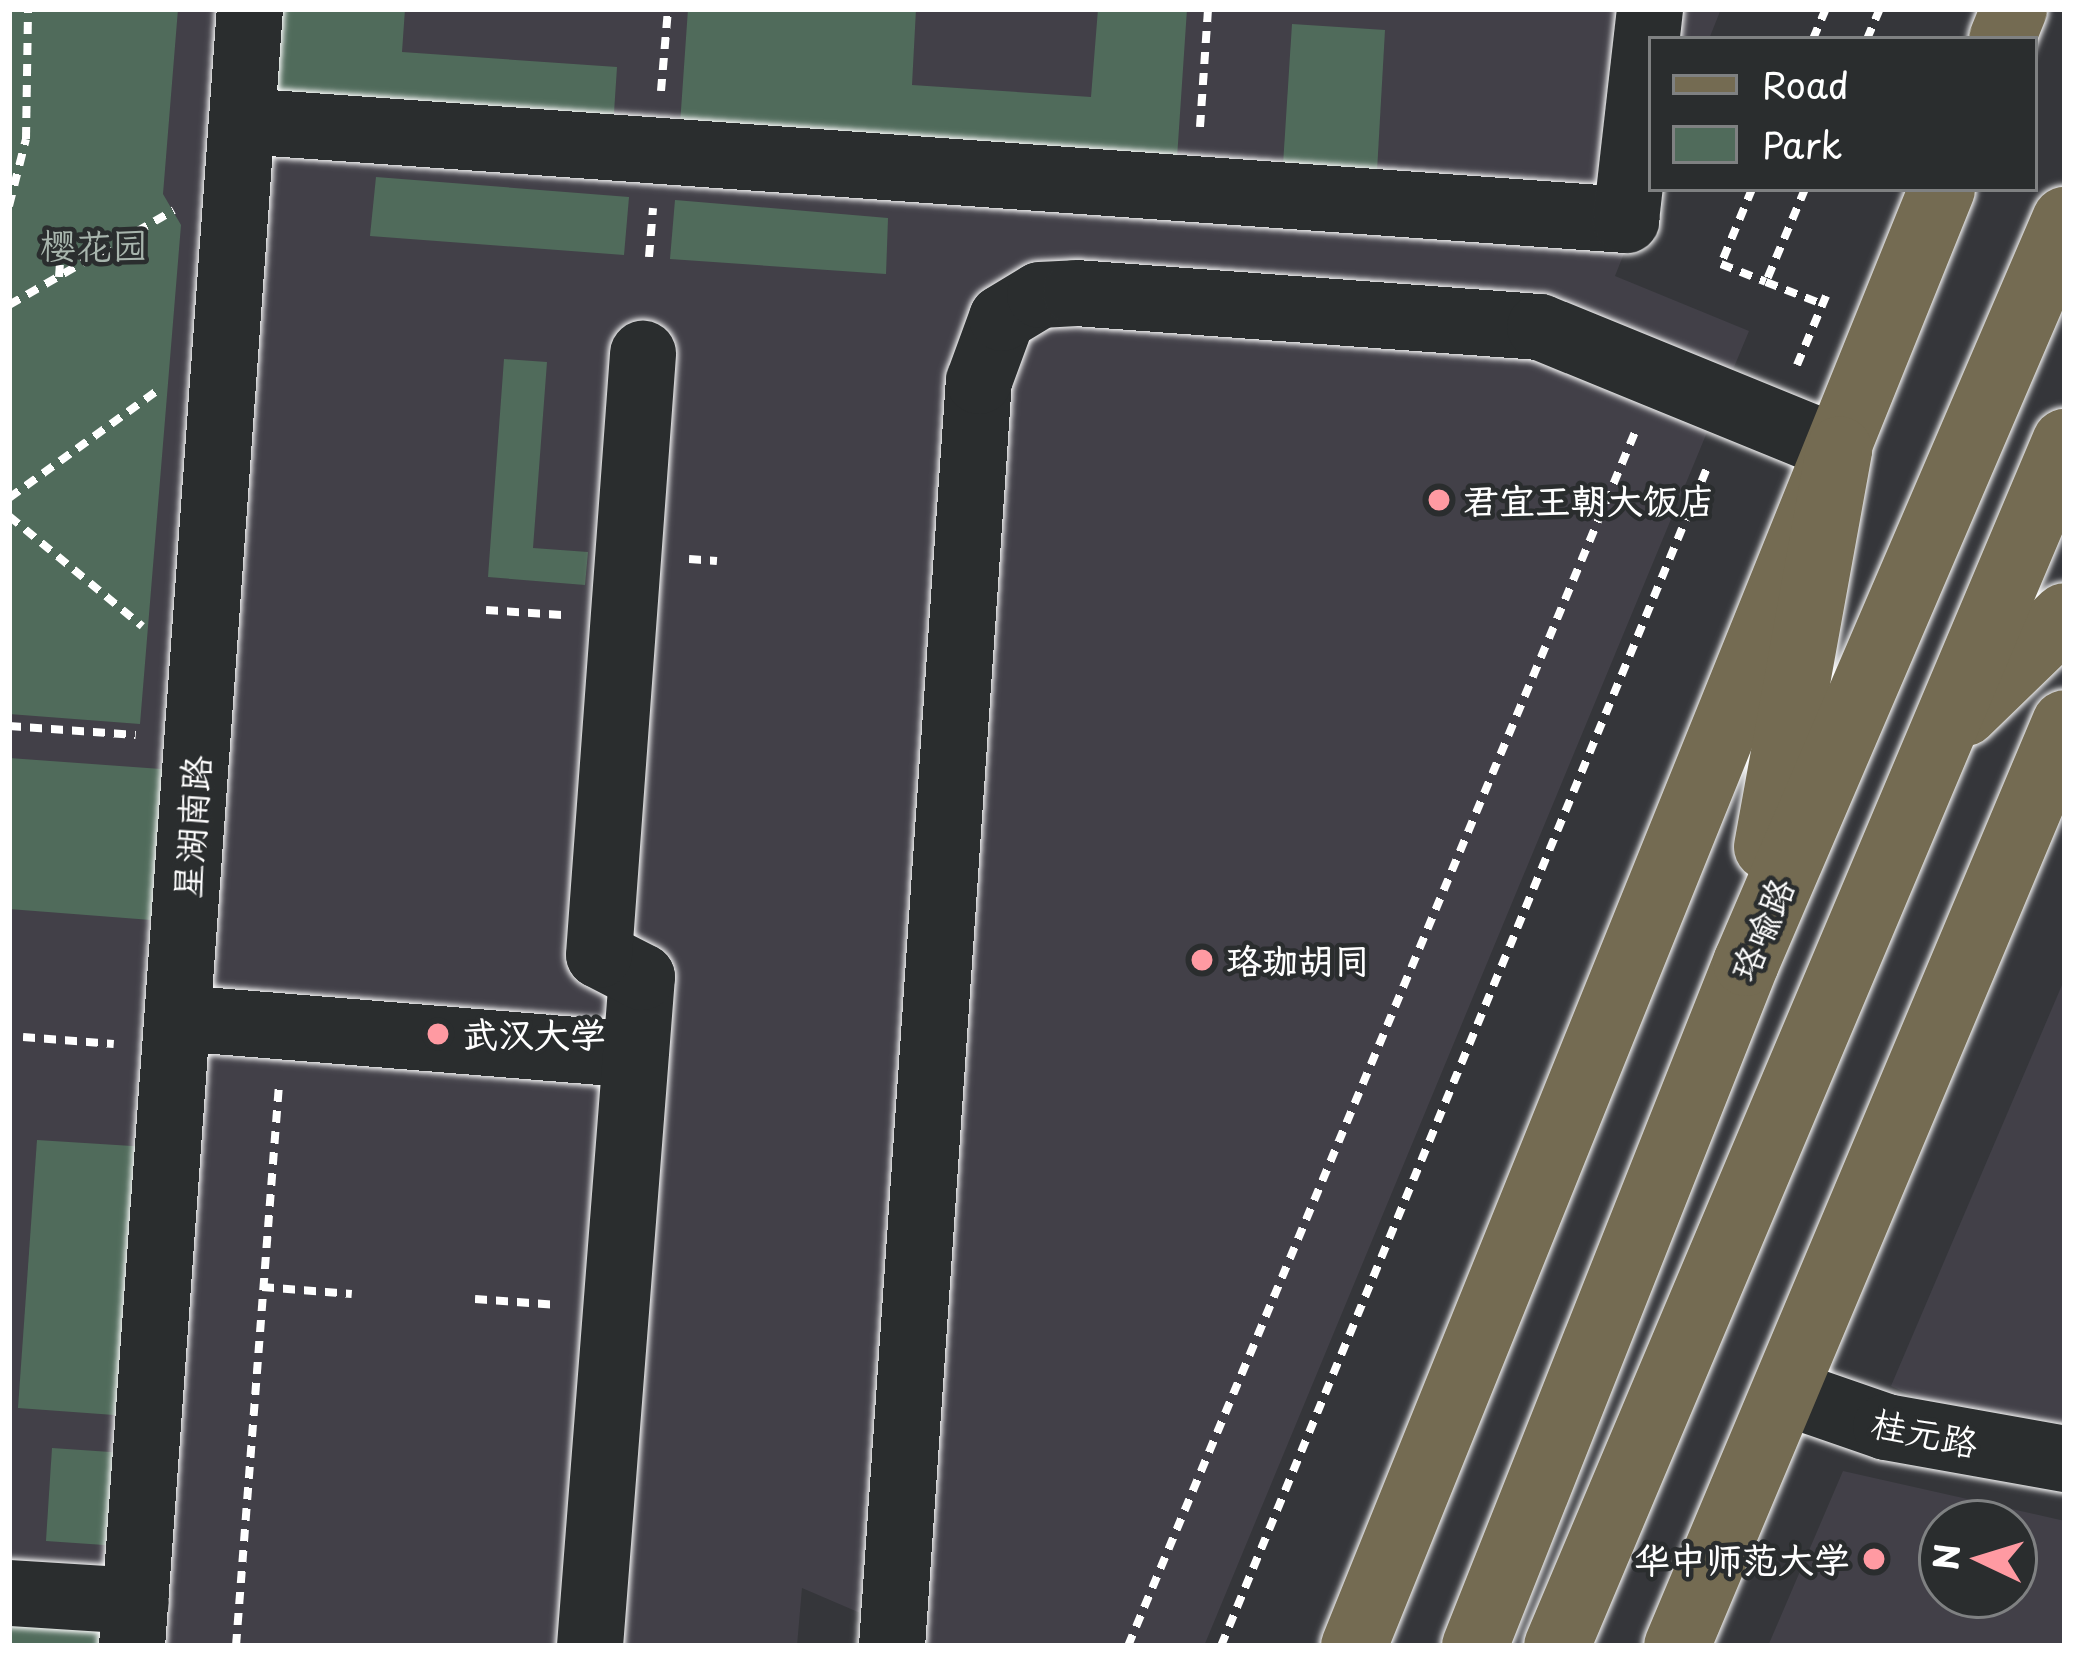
<!DOCTYPE html>
<meta charset="utf-8">
<style>
body{margin:0}
#map{position:relative;width:2074px;height:1655px;overflow:hidden;background:#35363a;font-family:"Playpen Sans","LXGW WenKai TC",sans-serif}
div>[style]{position:absolute}
.built>*{inset:0;background:#424048}
.green>*{inset:0;background:#506b5b}
.path>*{height:8px;margin-top:-4px;transform-origin:0;background:repeating-linear-gradient(90deg,#fff 0 12px,transparent 0 21px)}
.roads{filter:drop-shadow(0 0 3px #fff) drop-shadow(0 0 3px #fff)}
.minor>*{height:66px;margin:-33px;padding:0 33px;transform-origin:33px;border-radius:33px;background:#2a2d2e}
.major>*{height:66px;margin:-33px;padding:0 33px;transform-origin:33px;border-radius:33px;background:#746b52}
.highway>*{height:66px;margin:-33px;padding:0 33px;transform-origin:33px;border-radius:33px;background:#746b52}
.dots>*{width:33px;height:33px;translate:-50% -50%;box-sizing:border-box;border:6px solid #2a2d2e;border-radius:50%}
span{translate:-50% -50%;white-space:nowrap;text-align:center;line-height:1.15;-webkit-text-stroke:9px #2a2d2e;paint-order:stroke}
.park-label{font-size:36px;color:#a8b5ad}
.poi-label{font-size:36px;color:#fff;font-weight:700}
.left{translate:0 -50%;text-align:left}
.right{translate:-100% -50%;text-align:right}
.street-label{font-size:36px;color:#fff}
.frame{position:absolute;inset:0;border:12px solid #fff;pointer-events:none}
.legend{position:absolute;left:1648px;top:36px;width:390px;height:156px;box-sizing:border-box;background:#2a2d2e;border:3px solid #7f8182;margin:0;padding:15px 21px;list-style:none;font-size:36px;color:#fff}
.legend li{display:flex;align-items:center;gap:24px;height:60px}
.legend b{width:60px;border:3px solid #7f8182}
.north{position:absolute;left:1918px;top:1499px;width:120px;height:120px;box-sizing:border-box;background:#2a2d2e;border:3px solid #7f8182;border-radius:50%;rotate:274deg;font-size:33px;font-weight:700;line-height:48px;text-align:center;color:#fff}
.north::after{content:'';display:block;margin:auto;width:42px;height:54px;background:#ff9aa2;clip-path:polygon(50% 0,100% 100%,50% 72%,0 100%)}
</style>
<div id="map">
<div class="built">
<i style="clip-path:polygon(9px 9px,1721px 9px,1709px 39px,1651px 39px,1651px 185px,1615px 276px,1749px 331px,1204px 1646px,937px 1646px,802px 1588px,797px 1646px,9px 1646px)"></i>
<i style="clip-path:polygon(2065px 978px,2065px 1424px,1933px 1404px,1891px 1386px)"></i>
<i style="clip-path:polygon(evenodd,1843px 1471px,2065px 1521px,2065px 1646px,1768px 1646px,1843px 1471px,2014px 1523px,2014px 1595px,1942px 1595px,1942px 1523px,2014px 1523px)"></i>
</div>
<div class="green">
<i style="clip-path:polygon(9px 9px,178px 9px,163px 194px,181px 225px,140px 724px,9px 714px)"></i>
<i style="clip-path:polygon(281px 9px,405px 9px,402px 52px,617px 67px,613px 128px,275px 104px)"></i>
<i style="clip-path:polygon(688px 9px,916px 9px,912px 85px,1091px 97px,1098px 9px,1187px 9px,1176px 173px,679px 139px)"></i>
<i style="clip-path:polygon(1292px 24px,1385px 30px,1377px 171px,1283px 165px)"></i>
<i style="clip-path:polygon(376px 177px,629px 197px,624px 255px,370px 236px)"></i>
<i style="clip-path:polygon(675px 200px,888px 218px,886px 274px,670px 259px)"></i>
<i style="clip-path:polygon(504px 359px,547px 362px,533px 548px,588px 552px,585px 585px,488px 577px)"></i>
<i style="clip-path:polygon(9px 758px,175px 770px,164px 921px,9px 909px)"></i>
<i style="clip-path:polygon(37px 1140px,148px 1147px,128px 1416px,18px 1408px)"></i>
<i style="clip-path:polygon(52px 1448px,125px 1453px,119px 1546px,46px 1541px)"></i>
<i style="clip-path:polygon(9px 1620px,104px 1627px,103px 1646px,9px 1646px)"></i>
</div>
<div class="path">
<i style="left:1813px;top:39px;width:33px;rotate:-67deg"></i>
<i style="left:1867px;top:39px;width:33px;rotate:-67deg"></i>
<i style="left:661px;top:91px;width:82px;rotate:-85.1deg"></i>
<i style="left:1200px;top:127px;width:118px;rotate:-86.1deg"></i>
<i style="left:1752px;top:189px;width:81px;rotate:112.5deg"></i>
<i style="left:1721px;top:264px;width:48px;rotate:21.8deg"></i>
<i style="left:1805px;top:189px;width:101px;rotate:112.8deg"></i>
<i style="left:1766px;top:282px;width:60px;rotate:21.4deg"></i>
<i style="left:9px;top:206px;width:69px;rotate:-75.8deg"></i>
<i style="left:26px;top:139px;width:130px;rotate:-89.1deg"></i>
<i style="left:649px;top:257px;width:49px;rotate:-85.3deg"></i>
<i style="left:59px;top:277px;width:32px;rotate:-86deg"></i>
<i style="left:9px;top:305px;width:190px;rotate:-29.9deg"></i>
<i style="left:1797px;top:365px;width:75px;rotate:-67.2deg"></i>
<i style="left:9px;top:498px;width:184px;rotate:-35.9deg"></i>
<i style="left:9px;top:516px;width:173px;rotate:39.6deg"></i>
<i style="left:689px;top:559px;width:28px;rotate:4deg"></i>
<i style="left:486px;top:610px;width:76px;rotate:3.8deg"></i>
<i style="left:9px;top:726px;width:127px;rotate:4.1deg"></i>
<i style="left:23px;top:1037px;width:91px;rotate:4.4deg"></i>
<i style="left:262px;top:1287px;width:90px;rotate:4.4deg"></i>
<i style="left:475px;top:1299px;width:83px;rotate:4.1deg"></i>
<i style="left:236px;top:1646px;width:563px;rotate:-85.62deg"></i>
<i style="left:1128px;top:1646px;width:1318px;rotate:-67.33deg"></i>
<i style="left:1221px;top:1646px;width:1280px;rotate:-67.58deg"></i>
</div>
<div class="roads">
<div class="minor">
<i style="left:242px;top:121px;width:1388px;rotate:4.09deg"></i>
<i style="left:1626px;top:220px;width:212px;rotate:-83.5deg"></i>
<i style="left:178px;top:1018px;width:459px;rotate:4.6deg"></i>
<i style="left:1788px;top:1393px;width:104px;rotate:19.1deg"></i>
<i style="left:1886px;top:1427px;width:182px;rotate:10.1deg"></i>
<i style="left:9px;top:1593px;width:127px;rotate:3.6deg"></i>
<i style="left:132px;top:1646px;width:1641px;rotate:-85.88deg"></i>
<i style="left:590px;top:1646px;width:671px;rotate:-85.56deg"></i>
<i style="left:642px;top:977px;width:48px;rotate:-152.9deg"></i>
<i style="left:599px;top:955px;width:603px;rotate:-85.81deg"></i>
<i style="left:892px;top:1646px;width:1268px;rotate:-86.07deg"></i>
<i style="left:979px;top:381px;width:67px;rotate:-69.9deg"></i>
<i style="left:1002px;top:318px;width:44px;rotate:-31.2deg"></i>
<i style="left:1040px;top:295px;width:36px;rotate:-3deg"></i>
<i style="left:1076px;top:293px;width:465px;rotate:4.2deg"></i>
<i style="left:1540px;top:327px;width:323px;rotate:22.2deg"></i>
</div>
<div class="major">
<i style="left:2002px;top:39px;width:32px;rotate:-68deg"></i>
<i style="left:1354px;top:1646px;width:1571px;rotate:-68.02deg"></i>
<i style="left:1677px;top:1646px;width:1001px;rotate:-67.2deg"></i>
</div>
<div class="highway">
<i style="left:1965px;top:713px;width:139px;rotate:-44.1deg"></i>
<i style="left:1767px;top:847px;width:404px;rotate:-79.7deg"></i>
<i style="left:1475px;top:1646px;width:735px;rotate:-68.36deg"></i>
<i style="left:1746px;top:963px;width:809px;rotate:-66.76deg"></i>
<i style="left:1557px;top:1646px;width:1307px;rotate:-67.12deg"></i>
</div>
</div>
<div class="dots">
<i style="left:1439px;top:500px;background:#ff9aa2"></i>
<i style="left:1202px;top:960px;background:#ff9aa2"></i>
<i style="left:438px;top:1034px;background:#ff9aa2"></i>
<i style="left:1874px;top:1559px;background:#ff9aa2"></i>
</div>
<div class="park-label">
<span style="left:94px;top:245px">樱花园</span>
</div>
<div class="poi-label">
<span class="left" style="left:1463px;top:500px">君宜王朝大饭店</span>
<span class="left" style="left:1226px;top:960px">珞珈胡同</span>
<span class="left" style="left:462px;top:1034px">武汉大学</span>
<span class="right" style="left:1850px;top:1559px">华中师范大学</span>
</div>
<div class="street-label">
<span style="left:191px;top:827px;rotate:-86deg">星湖南路</span>
<span style="left:1761px;top:929px;rotate:-67deg">珞喻路</span>
<span style="left:1925px;top:1432px;rotate:12deg">桂元路</span>
</div>
<div class="frame"></div>
<ul class="legend">
<li><b style="height:15px;background:#746b52"></b>Road</li>
<li><b style="height:33px;background:#506b5b"></b>Park</li>
</ul>
<div class="north">N</div>
</div>
